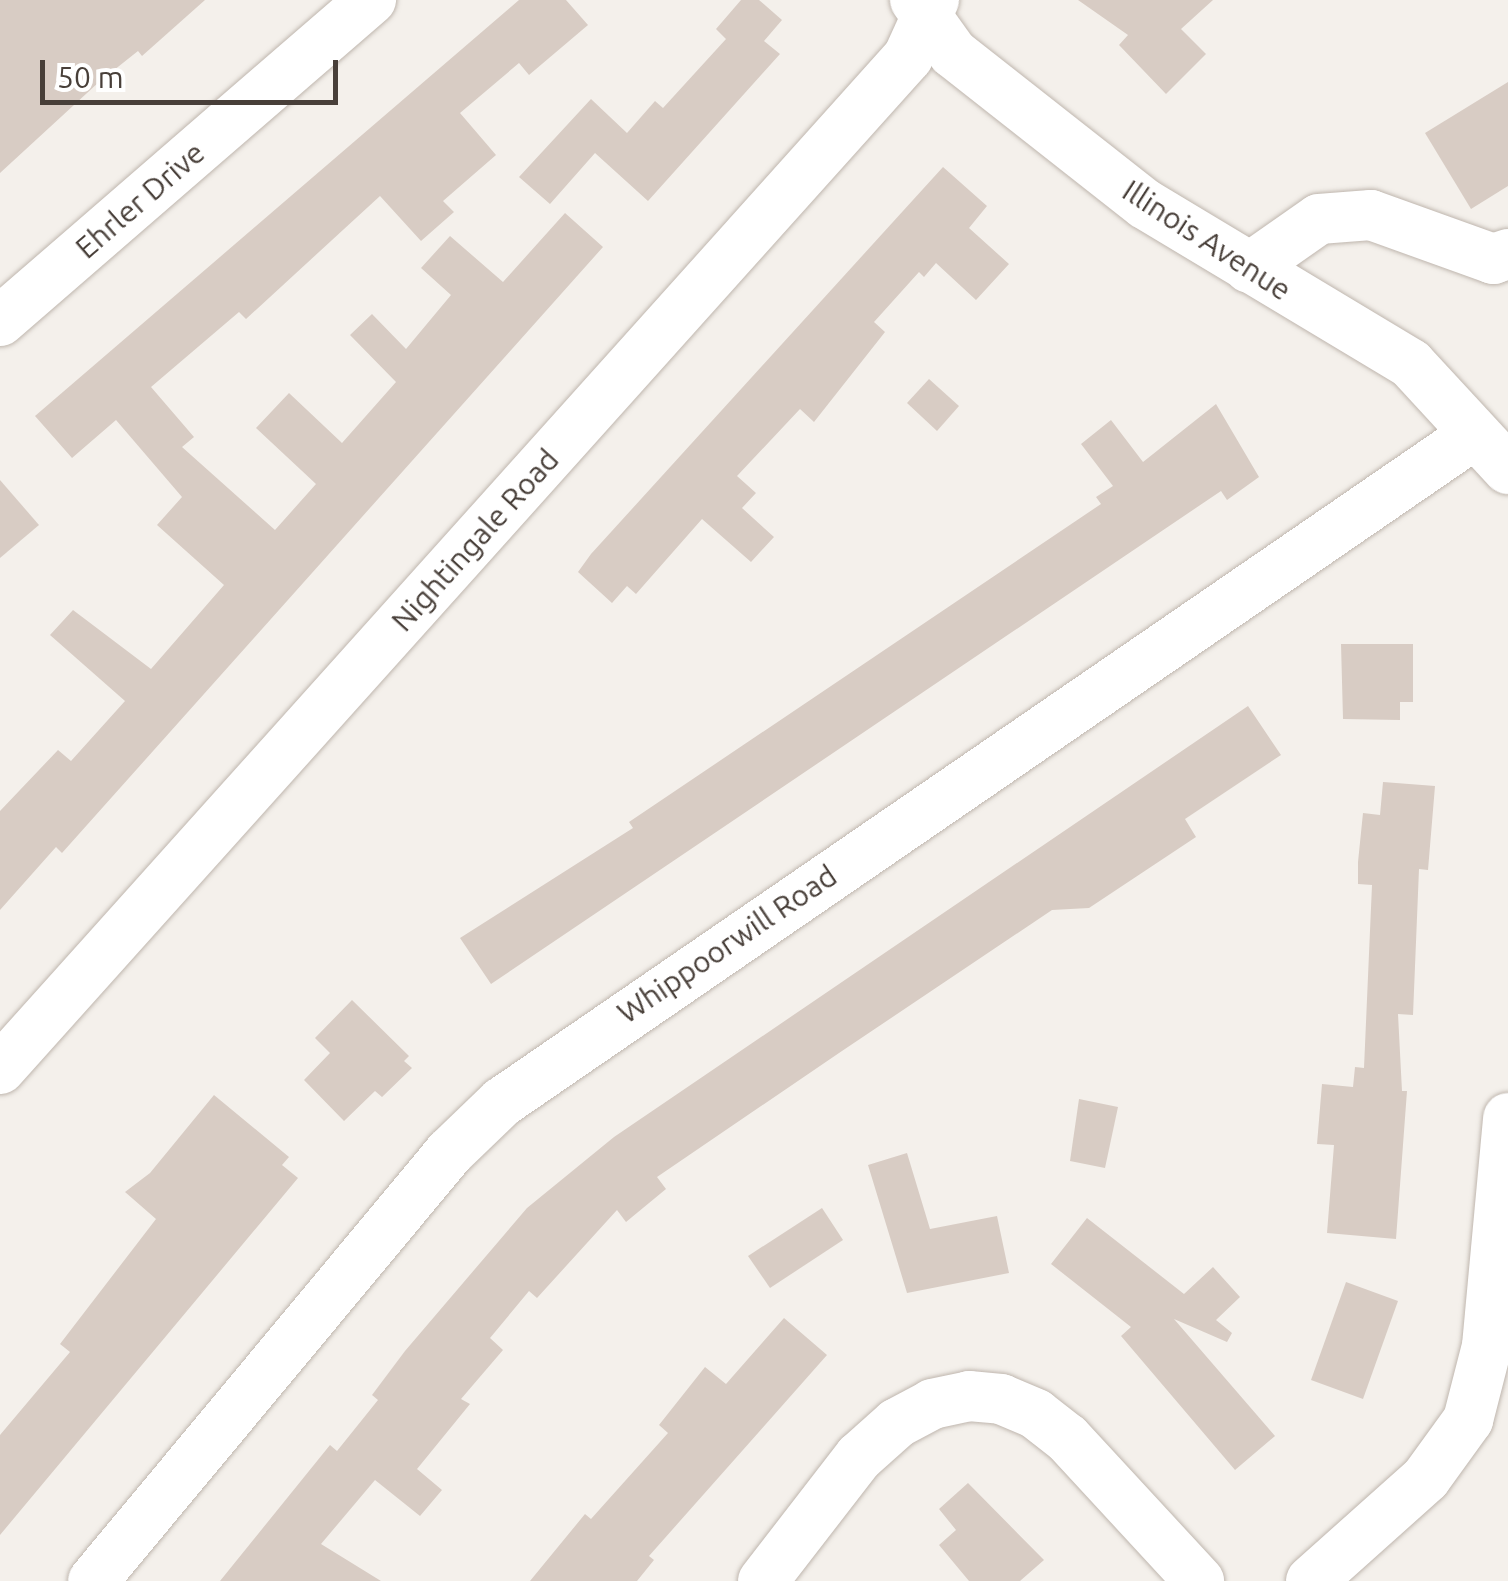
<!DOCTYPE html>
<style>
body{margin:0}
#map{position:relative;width:1508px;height:1581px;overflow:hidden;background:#f4f0eb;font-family:Ubuntu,sans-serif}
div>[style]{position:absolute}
.building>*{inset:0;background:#d8ccc4}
.roads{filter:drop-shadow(0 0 2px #bfb6ae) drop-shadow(0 0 2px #bfb6ae)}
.minor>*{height:50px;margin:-25px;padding:0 25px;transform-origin:25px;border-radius:25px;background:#fff}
span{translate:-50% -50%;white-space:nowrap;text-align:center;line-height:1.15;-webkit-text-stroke:10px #fff;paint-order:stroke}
.street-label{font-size:30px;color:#483f39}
.scale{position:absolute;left:40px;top:60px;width:298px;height:45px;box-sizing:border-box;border:5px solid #483f39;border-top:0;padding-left:12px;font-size:30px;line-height:35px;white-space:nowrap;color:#483f39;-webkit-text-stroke:8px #fff;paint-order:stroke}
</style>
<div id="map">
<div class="building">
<i style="clip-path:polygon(0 0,205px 0,142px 56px,138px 51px,99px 82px,0 173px)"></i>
<i style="clip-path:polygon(519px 0,566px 0,588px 25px,529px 75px,519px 63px,460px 113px,496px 155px,443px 201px,454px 212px,421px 241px,380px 196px,246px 319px,239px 312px,151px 387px,194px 437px,182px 447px,275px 530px,316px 484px,256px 428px,289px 393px,342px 443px,396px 382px,350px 335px,372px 314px,406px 349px,451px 295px,421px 268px,450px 236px,503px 282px,565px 213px,603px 247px,62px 853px,56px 847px,0 910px,0 811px,58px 750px,71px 761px,125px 701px,50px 635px,73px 610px,151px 669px,224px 585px,157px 525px,182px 497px,116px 420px,72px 458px,35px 416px)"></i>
<i style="clip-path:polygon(741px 0,759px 0,782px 20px,764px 41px,780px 54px,648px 201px,595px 153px,550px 204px,519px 177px,591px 99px,627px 133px,655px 101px,663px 108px,726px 39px,716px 29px)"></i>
<i style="clip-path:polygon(1078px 0,1213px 0,1181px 29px,1206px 54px,1166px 94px,1119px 45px,1128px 35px)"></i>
<i style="clip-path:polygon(1508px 82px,1508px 186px,1471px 209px,1425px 133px)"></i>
<i style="clip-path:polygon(943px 167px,987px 206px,969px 228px,1009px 264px,976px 300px,936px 263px,924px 277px,919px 272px,874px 322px,885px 332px,814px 422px,800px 409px,737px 476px,756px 493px,742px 508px,774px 537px,751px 562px,702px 519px,636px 594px,627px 586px,612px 603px,578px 572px,591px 554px)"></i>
<i style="clip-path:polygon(929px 379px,959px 406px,937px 431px,907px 403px)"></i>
<i style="clip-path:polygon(1216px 404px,1259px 477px,1227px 500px,1221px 491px,491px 984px,460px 938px,633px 828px,629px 822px,1101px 504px,1096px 497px,1113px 486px,1081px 444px,1111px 420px,1143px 462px)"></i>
<i style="clip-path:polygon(0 480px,39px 525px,0 558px)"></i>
<i style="clip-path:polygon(1341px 644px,1413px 644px,1413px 702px,1400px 702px,1400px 720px,1343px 719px)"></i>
<i style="clip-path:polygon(1248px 706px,1281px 755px,1185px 819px,1196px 837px,1089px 908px,1052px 910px,839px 1053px,657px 1177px,666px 1189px,626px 1222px,617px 1210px,537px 1298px,529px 1291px,490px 1338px,503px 1350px,461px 1399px,470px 1404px,417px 1469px,442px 1490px,420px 1516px,375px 1480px,321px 1544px,381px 1581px,220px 1581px,330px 1445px,337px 1451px,378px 1400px,372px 1395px,405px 1351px,527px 1208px,614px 1137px)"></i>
<i style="clip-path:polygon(1383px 782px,1435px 786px,1428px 870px,1419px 869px,1413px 1015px,1398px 1014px,1402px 1091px,1407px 1091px,1396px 1239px,1327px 1233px,1334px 1145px,1317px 1144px,1322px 1084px,1353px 1087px,1355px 1067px,1364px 1068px,1372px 885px,1358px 884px,1358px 862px,1363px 813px,1380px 815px)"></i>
<i style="clip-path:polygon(352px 1000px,409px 1056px,404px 1061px,412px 1068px,382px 1097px,375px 1091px,344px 1121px,304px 1080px,330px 1053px,315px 1038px)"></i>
<i style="clip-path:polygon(214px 1095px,289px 1157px,282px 1165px,298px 1178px,0 1535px,0 1435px,70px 1352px,60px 1344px,156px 1219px,125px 1192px,150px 1173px)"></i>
<i style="clip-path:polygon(1079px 1099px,1118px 1107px,1105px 1168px,1070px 1161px)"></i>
<i style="clip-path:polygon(907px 1153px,930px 1229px,997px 1216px,1009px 1273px,907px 1293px,868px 1165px)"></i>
<i style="clip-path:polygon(822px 1208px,843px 1240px,770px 1288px,748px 1256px)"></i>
<i style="clip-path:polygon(1087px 1218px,1184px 1294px,1213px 1267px,1240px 1297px,1216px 1320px,1232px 1333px,1227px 1342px,1174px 1319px,1275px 1436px,1235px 1470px,1121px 1336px,1131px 1327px,1051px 1264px)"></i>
<i style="clip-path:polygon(1346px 1282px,1398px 1301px,1363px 1399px,1311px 1380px)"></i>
<i style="clip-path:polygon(784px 1318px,827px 1355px,649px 1556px,654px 1560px,637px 1581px,530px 1581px,585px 1514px,591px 1519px,668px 1433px,659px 1425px,705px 1367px,726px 1384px)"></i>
<i style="clip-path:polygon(968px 1483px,1044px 1560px,1020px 1581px,969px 1581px,939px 1545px,956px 1530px,939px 1509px)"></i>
</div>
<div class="roads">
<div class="minor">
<i style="left:915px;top:0;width:65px;rotate:54.4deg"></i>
<i style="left:953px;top:53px;width:244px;rotate:38.2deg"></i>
<i style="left:1145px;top:204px;width:310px;rotate:31deg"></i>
<i style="left:1411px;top:364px;width:143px;rotate:47.3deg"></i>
<i style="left:1249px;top:268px;width:85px;rotate:-35deg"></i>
<i style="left:1319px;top:219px;width:52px;rotate:-4.4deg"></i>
<i style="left:1371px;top:215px;width:130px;rotate:19.8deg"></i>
<i style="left:1493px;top:259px;width:16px;rotate:-18deg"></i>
<i style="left:0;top:321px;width:491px;rotate:-40.9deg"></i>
<i style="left:0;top:1069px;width:1360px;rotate:-48.1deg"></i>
<i style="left:908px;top:57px;width:63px;rotate:-65.5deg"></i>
<i style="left:93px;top:1581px;width:557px;rotate:-50.25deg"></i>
<i style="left:449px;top:1153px;width:74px;rotate:-43.9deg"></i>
<i style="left:502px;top:1102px;width:1180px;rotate:-34.47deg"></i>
<i style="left:763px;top:1581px;width:157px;rotate:-52.3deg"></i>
<i style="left:859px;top:1457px;width:51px;rotate:-41.8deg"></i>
<i style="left:897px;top:1423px;width:40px;rotate:-28deg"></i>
<i style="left:932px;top:1404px;width:38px;rotate:-12deg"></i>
<i style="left:969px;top:1396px;width:32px;rotate:5deg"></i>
<i style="left:1001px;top:1399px;width:38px;rotate:23deg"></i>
<i style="left:1036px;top:1414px;width:39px;rotate:38deg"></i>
<i style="left:1067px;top:1438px;width:195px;rotate:47.3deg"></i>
<i style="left:1311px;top:1581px;width:154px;rotate:-41.8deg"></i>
<i style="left:1426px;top:1478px;width:72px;rotate:-54.1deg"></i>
<i style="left:1468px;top:1420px;width:76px;rotate:-75.6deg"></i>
<i style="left:1487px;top:1346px;width:229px;rotate:-84.7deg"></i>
</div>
</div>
<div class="street-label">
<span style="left:140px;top:200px;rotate:-41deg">Ehrler Drive</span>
<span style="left:1207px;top:240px;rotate:33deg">Illinois Avenue</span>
<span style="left:475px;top:540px;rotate:-48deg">Nightingale Road</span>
<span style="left:727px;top:944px;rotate:-34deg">Whippoorwill Road</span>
</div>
<div class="scale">50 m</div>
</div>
